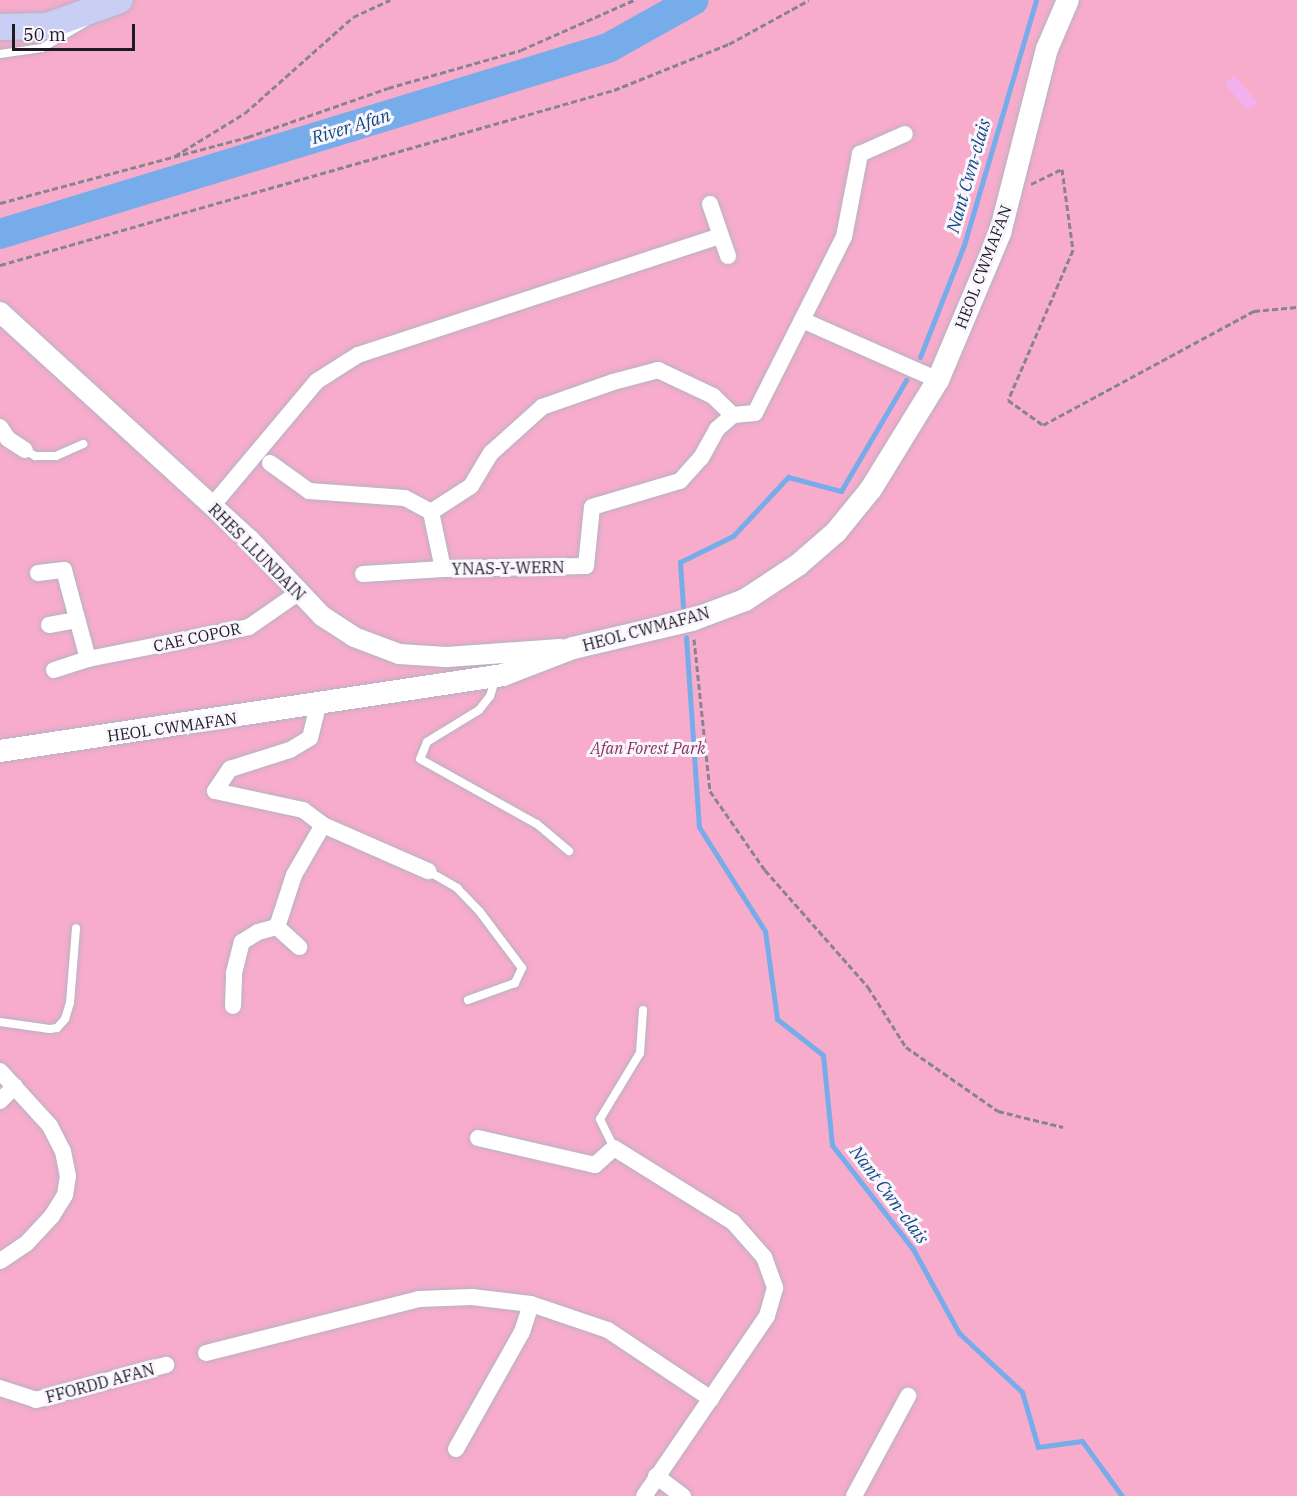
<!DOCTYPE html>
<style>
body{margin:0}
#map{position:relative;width:1297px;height:1496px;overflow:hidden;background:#eee7fa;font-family:"IBM Plex Serif",serif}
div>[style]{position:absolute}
.green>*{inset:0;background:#f7accb}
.stream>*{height:5px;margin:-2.5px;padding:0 2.5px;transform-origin:2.5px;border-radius:2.5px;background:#77acea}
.river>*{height:30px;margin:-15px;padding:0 15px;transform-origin:15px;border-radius:15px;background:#77acea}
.building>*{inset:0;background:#f0b1ee}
.path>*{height:3px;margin-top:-1.5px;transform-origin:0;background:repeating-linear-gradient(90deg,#888391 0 6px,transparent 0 9px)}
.roads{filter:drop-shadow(0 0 2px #b8b1c4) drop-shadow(0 0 2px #b8b1c4)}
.service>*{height:8px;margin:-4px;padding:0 4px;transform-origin:4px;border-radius:4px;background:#fff}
.minor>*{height:16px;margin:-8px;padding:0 8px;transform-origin:8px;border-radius:8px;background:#fff}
.tertiary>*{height:20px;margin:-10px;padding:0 10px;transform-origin:10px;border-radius:10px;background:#fff}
.secondary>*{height:22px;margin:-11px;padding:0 11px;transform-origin:11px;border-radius:11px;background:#fff}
.primary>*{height:26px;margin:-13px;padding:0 13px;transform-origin:13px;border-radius:13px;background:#c9cef4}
span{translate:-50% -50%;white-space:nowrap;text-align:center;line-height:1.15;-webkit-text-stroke:6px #f9f6fe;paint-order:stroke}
.street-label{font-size:16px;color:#1d1a21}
.park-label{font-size:16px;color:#8d2f5f;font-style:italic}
.water-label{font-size:18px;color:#114981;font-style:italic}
.scale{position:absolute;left:12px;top:24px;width:123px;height:27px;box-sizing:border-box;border:3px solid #1d1a21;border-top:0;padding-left:8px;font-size:18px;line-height:21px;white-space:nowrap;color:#1d1a21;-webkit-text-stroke:4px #f9f6fe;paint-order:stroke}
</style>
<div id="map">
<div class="green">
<i style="clip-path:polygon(0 0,1297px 0,1297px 1496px,0 1496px)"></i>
</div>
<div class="stream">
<i style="left:920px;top:357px;width:120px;rotate:-68.6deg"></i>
<i style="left:964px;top:245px;width:255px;rotate:-73.6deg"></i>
<i style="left:683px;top:607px;width:45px;rotate:-93.8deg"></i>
<i style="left:680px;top:562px;width:59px;rotate:-26.1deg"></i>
<i style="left:733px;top:536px;width:81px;rotate:-47deg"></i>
<i style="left:788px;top:477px;width:55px;rotate:14.8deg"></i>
<i style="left:841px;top:491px;width:129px;rotate:-59.6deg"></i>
<i style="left:686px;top:637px;width:190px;rotate:86.1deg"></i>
<i style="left:699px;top:827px;width:123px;rotate:57.6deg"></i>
<i style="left:765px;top:931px;width:89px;rotate:82.2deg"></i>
<i style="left:777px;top:1019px;width:58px;rotate:38deg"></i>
<i style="left:823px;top:1055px;width:90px;rotate:84.3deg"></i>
<i style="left:832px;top:1145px;width:132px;rotate:52.1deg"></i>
<i style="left:913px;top:1249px;width:96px;rotate:61.3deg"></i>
<i style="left:959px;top:1333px;width:86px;rotate:43.1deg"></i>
<i style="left:1022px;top:1392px;width:57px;rotate:73.8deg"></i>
<i style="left:1038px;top:1447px;width:44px;rotate:-7.8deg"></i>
<i style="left:1082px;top:1441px;width:68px;rotate:54deg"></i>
</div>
<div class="river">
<i style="left:0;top:234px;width:636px;rotate:-17.01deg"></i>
<i style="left:608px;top:48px;width:98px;rotate:-29.2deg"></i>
</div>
<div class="building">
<i style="clip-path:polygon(1234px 75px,1258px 103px,1247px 110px,1225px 84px)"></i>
</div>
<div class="path">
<i style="left:175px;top:156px;width:82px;rotate:-31.6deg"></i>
<i style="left:245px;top:113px;width:144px;rotate:-41.6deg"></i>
<i style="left:353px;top:17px;width:41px;rotate:-24.7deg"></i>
<i style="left:1031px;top:184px;width:34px;rotate:-26deg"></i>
<i style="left:1062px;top:169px;width:82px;rotate:82.3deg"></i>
<i style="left:1073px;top:250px;width:163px;rotate:113.4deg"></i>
<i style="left:1008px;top:400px;width:43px;rotate:35.5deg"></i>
<i style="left:1043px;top:425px;width:240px;rotate:-28.4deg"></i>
<i style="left:1254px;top:311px;width:43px;rotate:-5.3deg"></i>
<i style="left:0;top:203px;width:257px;rotate:-14.9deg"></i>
<i style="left:248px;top:137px;width:148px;rotate:-19.3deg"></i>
<i style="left:388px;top:88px;width:138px;rotate:-15.9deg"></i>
<i style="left:521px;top:50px;width:124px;rotate:-23.9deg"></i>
<i style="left:0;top:265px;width:638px;rotate:-15.91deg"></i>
<i style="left:614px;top:90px;width:124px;rotate:-21.8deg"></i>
<i style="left:729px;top:44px;width:91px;rotate:-28.8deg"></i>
<i style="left:694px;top:639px;width:153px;rotate:84deg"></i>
<i style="left:710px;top:791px;width:96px;rotate:55.2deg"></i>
<i style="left:765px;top:870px;width:156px;rotate:48.6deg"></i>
<i style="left:868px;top:987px;width:71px;rotate:57.7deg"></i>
<i style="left:906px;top:1047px;width:112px;rotate:34.8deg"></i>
<i style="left:998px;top:1111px;width:67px;rotate:13.8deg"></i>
</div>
<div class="roads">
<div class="service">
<i style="left:0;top:54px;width:42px;rotate:-8.1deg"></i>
<i style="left:42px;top:48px;width:51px;rotate:-30.6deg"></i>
<i style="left:25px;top:450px;width:12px;rotate:31deg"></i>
<i style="left:35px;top:456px;width:21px"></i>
<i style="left:56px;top:456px;width:30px;rotate:-24deg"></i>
<i style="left:495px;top:680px;width:17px;rotate:107deg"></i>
<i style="left:490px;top:696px;width:18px;rotate:128deg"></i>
<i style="left:479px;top:710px;width:61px;rotate:148.4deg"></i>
<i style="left:427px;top:742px;width:18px;rotate:112deg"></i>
<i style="left:420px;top:759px;width:134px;rotate:29.1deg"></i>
<i style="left:537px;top:824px;width:42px;rotate:40.2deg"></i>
<i style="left:428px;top:871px;width:34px;rotate:30deg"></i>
<i style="left:457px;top:888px;width:33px;rotate:46deg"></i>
<i style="left:480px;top:912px;width:70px;rotate:53.1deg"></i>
<i style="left:522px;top:968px;width:17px;rotate:115deg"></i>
<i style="left:515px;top:983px;width:50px;rotate:160.1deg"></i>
<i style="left:0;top:1022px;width:50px;rotate:8deg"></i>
<i style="left:50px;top:1029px;width:7px;rotate:-8deg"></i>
<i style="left:57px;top:1028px;width:12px;rotate:-48deg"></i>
<i style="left:65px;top:1019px;width:17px;rotate:-73deg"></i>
<i style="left:70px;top:1003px;width:75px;rotate:-85.4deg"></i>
<i style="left:614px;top:1148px;width:32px;rotate:-116deg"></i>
<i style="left:600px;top:1119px;width:77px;rotate:-58.8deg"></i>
<i style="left:640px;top:1053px;width:43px;rotate:-86deg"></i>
</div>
<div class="minor">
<i style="left:710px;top:204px;width:55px;rotate:70.9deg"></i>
<i style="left:802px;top:320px;width:149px;rotate:23.8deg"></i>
<i style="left:0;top:427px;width:14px;rotate:56deg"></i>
<i style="left:8px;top:439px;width:20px;rotate:33deg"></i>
<i style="left:270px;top:463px;width:48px;rotate:35.7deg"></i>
<i style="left:309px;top:491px;width:96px;rotate:4.2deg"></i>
<i style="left:405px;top:498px;width:30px;rotate:28deg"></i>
<i style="left:431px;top:512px;width:58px;rotate:78.1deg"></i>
<i style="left:443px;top:569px;width:143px;rotate:-1.2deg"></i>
<i style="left:586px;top:566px;width:59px;rotate:-84.2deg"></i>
<i style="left:592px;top:507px;width:92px;rotate:-16.5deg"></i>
<i style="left:680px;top:481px;width:31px;rotate:-48deg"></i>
<i style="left:701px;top:458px;width:33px;rotate:-61deg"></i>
<i style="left:717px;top:429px;width:21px;rotate:-41deg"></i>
<i style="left:733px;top:415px;width:22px;rotate:-5deg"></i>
<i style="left:755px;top:413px;width:197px;rotate:-63.2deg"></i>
<i style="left:844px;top:237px;width:85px;rotate:-79.1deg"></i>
<i style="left:860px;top:154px;width:49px;rotate:-24deg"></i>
<i style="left:212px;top:506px;width:163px;rotate:-50deg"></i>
<i style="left:317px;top:381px;width:49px;rotate:-32.4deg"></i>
<i style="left:358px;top:355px;width:381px;rotate:-18.2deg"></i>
<i style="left:431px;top:512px;width:48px;rotate:-33deg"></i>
<i style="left:471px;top:486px;width:39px;rotate:-59deg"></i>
<i style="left:491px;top:453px;width:69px;rotate:-42deg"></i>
<i style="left:542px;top:407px;width:75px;rotate:-19.4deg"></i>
<i style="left:613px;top:382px;width:47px;rotate:-14.9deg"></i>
<i style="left:658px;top:370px;width:61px;rotate:25.3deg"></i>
<i style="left:713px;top:396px;width:28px;rotate:44deg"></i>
<i style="left:38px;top:573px;width:26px;rotate:-7deg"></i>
<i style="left:64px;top:570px;width:92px;rotate:74.9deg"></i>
<i style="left:363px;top:574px;width:80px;rotate:-3.6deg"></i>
<i style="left:49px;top:625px;width:29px;rotate:-10deg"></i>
<i style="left:54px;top:670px;width:36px;rotate:-18deg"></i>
<i style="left:88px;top:659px;width:164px;rotate:-11.2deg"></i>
<i style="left:249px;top:627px;width:60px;rotate:-34.8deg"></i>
<i style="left:323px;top:825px;width:115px;rotate:23.7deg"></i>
<i style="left:277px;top:927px;width:30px;rotate:42deg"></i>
<i style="left:233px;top:1006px;width:33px;rotate:-88deg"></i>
<i style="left:234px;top:973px;width:32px;rotate:-76deg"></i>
<i style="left:242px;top:942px;width:19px;rotate:-32deg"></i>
<i style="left:258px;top:932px;width:20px;rotate:-15deg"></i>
<i style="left:277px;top:927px;width:55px;rotate:-71.9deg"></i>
<i style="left:294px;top:875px;width:58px;rotate:-59.9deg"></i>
<i style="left:323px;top:825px;width:25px;rotate:-143deg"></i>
<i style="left:303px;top:810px;width:90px;rotate:-167.8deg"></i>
<i style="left:215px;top:791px;width:27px;rotate:-56deg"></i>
<i style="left:230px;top:769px;width:63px;rotate:-17.6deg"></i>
<i style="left:290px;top:750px;width:23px;rotate:-31deg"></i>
<i style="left:310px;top:738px;width:33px;rotate:-76deg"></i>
<i style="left:0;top:1071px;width:74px;rotate:47.7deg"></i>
<i style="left:50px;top:1126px;width:28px;rotate:63deg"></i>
<i style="left:63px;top:1151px;width:25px;rotate:79deg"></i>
<i style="left:68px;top:1176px;width:19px;rotate:99deg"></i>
<i style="left:65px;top:1195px;width:25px;rotate:122deg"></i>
<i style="left:52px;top:1216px;width:37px;rotate:133deg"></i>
<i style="left:27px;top:1243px;width:32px;rotate:146deg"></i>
<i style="left:0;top:1101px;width:21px;rotate:-45deg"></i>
<i style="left:478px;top:1138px;width:120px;rotate:13deg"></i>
<i style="left:595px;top:1165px;width:25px;rotate:-42deg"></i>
<i style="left:614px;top:1148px;width:140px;rotate:31.9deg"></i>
<i style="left:733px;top:1222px;width:47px;rotate:48.5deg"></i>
<i style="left:764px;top:1257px;width:33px;rotate:70deg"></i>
<i style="left:775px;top:1288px;width:29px;rotate:106deg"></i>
<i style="left:767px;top:1316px;width:218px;rotate:124.3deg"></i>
<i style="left:206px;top:1353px;width:220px;rotate:-14.2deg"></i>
<i style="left:419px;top:1299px;width:53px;rotate:-2.2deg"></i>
<i style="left:472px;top:1297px;width:59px;rotate:6.8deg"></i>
<i style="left:531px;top:1304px;width:81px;rotate:18.7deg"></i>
<i style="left:608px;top:1330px;width:124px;rotate:33.8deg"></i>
<i style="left:0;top:1388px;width:38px;rotate:18deg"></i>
<i style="left:36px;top:1400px;width:135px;rotate:-15.1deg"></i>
<i style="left:456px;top:1449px;width:134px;rotate:-60.6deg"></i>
<i style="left:522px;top:1332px;width:29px;rotate:-72deg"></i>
<i style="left:656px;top:1476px;width:34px;rotate:37deg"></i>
<i style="left:854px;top:1496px;width:114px;rotate:-61.6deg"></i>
</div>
<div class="tertiary">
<i style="left:0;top:312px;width:337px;rotate:42.4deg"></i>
<i style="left:249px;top:539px;width:106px;rotate:46.5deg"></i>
<i style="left:322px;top:616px;width:38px;rotate:33deg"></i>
<i style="left:354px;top:637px;width:48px;rotate:20.7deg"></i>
<i style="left:399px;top:654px;width:47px;rotate:3.7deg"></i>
<i style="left:446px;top:657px;width:115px;rotate:-4deg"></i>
</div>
<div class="secondary">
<i style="left:0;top:751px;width:509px;rotate:-8.59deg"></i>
<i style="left:503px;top:675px;width:75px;rotate:-21.1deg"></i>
<i style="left:573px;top:648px;width:122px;rotate:-13.2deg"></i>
<i style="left:692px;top:620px;width:57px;rotate:-20.7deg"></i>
<i style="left:745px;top:600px;width:64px;rotate:-33.4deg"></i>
<i style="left:798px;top:565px;width:50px;rotate:-41deg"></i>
<i style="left:836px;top:532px;width:55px;rotate:-50.9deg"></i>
<i style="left:871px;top:489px;width:128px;rotate:-58.4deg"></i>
<i style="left:938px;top:380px;width:160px;rotate:-67.1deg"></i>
<i style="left:1000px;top:233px;width:190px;rotate:-75.7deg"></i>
<i style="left:1047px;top:49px;width:53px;rotate:-66.8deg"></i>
</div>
<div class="primary">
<i style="left:0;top:27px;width:47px;rotate:-1.2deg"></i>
<i style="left:47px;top:26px;width:77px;rotate:-19.6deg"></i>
</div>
</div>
<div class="street-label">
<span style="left:983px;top:267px;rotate:-69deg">HEOL CWMAFAN</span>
<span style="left:257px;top:552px;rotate:45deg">RHES LLUNDAIN</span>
<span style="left:508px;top:568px;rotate:-1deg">YNAS-Y-WERN</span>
<span style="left:646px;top:629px;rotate:-15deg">HEOL CWMAFAN</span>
<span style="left:197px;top:637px;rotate:-12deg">CAE COPOR</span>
<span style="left:172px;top:727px;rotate:-8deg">HEOL CWMAFAN</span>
<span style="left:100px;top:1383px;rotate:-15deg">FFORDD AFAN</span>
</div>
<div class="park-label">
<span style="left:648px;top:748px">Afan Forest Park</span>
</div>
<div class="water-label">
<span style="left:351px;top:127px;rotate:-17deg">River Afan</span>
<span style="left:969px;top:176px;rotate:-74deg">Nant Cwn-clais</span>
<span style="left:889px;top:1195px;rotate:53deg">Nant Cwn-clais</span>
</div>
<div class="scale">50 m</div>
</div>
